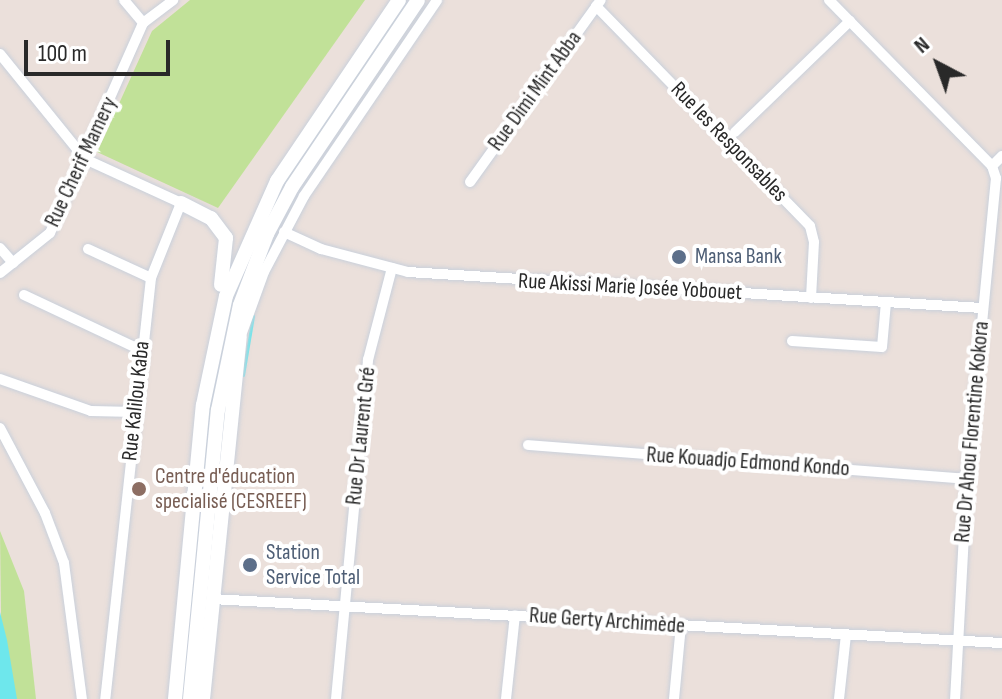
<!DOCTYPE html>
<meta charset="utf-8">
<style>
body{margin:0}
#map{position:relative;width:1002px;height:699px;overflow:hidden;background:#ebe0db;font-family:"Sofia Sans Condensed",sans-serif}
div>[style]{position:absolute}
.green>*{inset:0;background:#c1e198}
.water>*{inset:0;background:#6ee7ec}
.stream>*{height:3px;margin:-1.5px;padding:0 1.5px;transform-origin:1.5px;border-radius:1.5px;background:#6ee7ec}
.roads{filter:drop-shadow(0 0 2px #c9d0db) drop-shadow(0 0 2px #c9d0db)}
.street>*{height:10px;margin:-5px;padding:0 5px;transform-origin:5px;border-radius:5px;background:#fff}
.secondary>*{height:14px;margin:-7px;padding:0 7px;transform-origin:7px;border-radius:7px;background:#fff}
.dots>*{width:22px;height:22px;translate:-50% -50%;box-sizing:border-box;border:4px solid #fff;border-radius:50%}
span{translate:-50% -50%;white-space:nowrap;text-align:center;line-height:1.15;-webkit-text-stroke:8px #fff;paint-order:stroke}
.street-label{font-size:22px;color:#292929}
.service-label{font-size:22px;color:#4e5e75}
.left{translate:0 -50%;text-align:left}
.education-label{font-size:22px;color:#785e54}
.north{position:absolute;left:898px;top:24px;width:80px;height:80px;-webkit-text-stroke:6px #fff;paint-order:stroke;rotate:319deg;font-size:22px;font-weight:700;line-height:32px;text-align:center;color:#292929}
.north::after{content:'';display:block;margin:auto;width:28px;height:36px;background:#292929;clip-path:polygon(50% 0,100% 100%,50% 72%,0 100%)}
.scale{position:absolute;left:24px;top:40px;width:146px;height:36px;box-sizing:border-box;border:4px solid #292929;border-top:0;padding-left:10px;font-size:24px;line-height:28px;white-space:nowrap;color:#292929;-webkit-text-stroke:6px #fff;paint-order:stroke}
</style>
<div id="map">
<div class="green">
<i style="clip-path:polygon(190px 0,365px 0,218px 208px,97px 152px,152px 31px)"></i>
<i style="clip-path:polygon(0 531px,24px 591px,36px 699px,2px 699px)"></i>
</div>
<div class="water">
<i style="clip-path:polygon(0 612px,7px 640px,17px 699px,0 699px)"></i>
</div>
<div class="stream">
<i style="left:243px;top:375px;width:60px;rotate:-80.4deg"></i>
</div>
<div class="roads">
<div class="street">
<i style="left:124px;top:0;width:30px;rotate:50deg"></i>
<i style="left:829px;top:0;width:233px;rotate:45.5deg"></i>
<i style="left:992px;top:166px;width:13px;rotate:72deg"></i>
<i style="left:996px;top:178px;width:302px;rotate:95.5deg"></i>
<i style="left:967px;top:479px;width:220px;rotate:93.1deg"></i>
<i style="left:596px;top:6px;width:307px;rotate:45.8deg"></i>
<i style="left:810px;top:226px;width:16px;rotate:76deg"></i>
<i style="left:814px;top:242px;width:56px;rotate:93.1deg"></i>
<i style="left:0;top:54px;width:135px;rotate:51deg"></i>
<i style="left:85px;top:159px;width:106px;rotate:24.6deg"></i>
<i style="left:181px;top:203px;width:81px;rotate:111.8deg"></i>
<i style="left:151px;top:278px;width:424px;rotate:96.2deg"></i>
<i style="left:735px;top:132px;width:160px;rotate:-44deg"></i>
<i style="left:992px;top:166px;width:14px;rotate:-45deg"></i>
<i style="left:470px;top:182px;width:224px;rotate:-54.3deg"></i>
<i style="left:284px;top:232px;width:41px;rotate:24.7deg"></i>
<i style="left:321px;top:249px;width:90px;rotate:14.8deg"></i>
<i style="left:408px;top:272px;width:575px;rotate:3.59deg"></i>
<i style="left:0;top:248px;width:20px;rotate:49deg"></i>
<i style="left:88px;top:249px;width:69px;rotate:24.7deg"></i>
<i style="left:0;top:273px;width:64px;rotate:-38.7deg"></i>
<i style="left:50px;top:233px;width:230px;rotate:-66.1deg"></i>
<i style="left:143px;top:23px;width:38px;rotate:-37deg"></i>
<i style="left:24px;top:295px;width:129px;rotate:25.2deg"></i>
<i style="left:239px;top:341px;width:73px;rotate:-70.1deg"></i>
<i style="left:264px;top:272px;width:86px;rotate:-62.2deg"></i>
<i style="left:304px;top:196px;width:237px;rotate:-55.8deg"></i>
<i style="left:792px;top:341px;width:90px;rotate:3.8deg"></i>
<i style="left:882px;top:347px;width:45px;rotate:-84.9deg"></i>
<i style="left:0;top:379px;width:96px;rotate:19.4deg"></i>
<i style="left:91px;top:411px;width:44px;rotate:1.3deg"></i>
<i style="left:0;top:428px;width:96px;rotate:62.1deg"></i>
<i style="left:45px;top:513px;width:53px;rotate:69.2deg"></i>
<i style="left:64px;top:563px;width:137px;rotate:82.5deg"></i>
<i style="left:528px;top:445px;width:440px;rotate:4.4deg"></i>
<i style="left:212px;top:599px;width:791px;rotate:3.19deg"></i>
<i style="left:336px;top:699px;width:341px;rotate:-84.6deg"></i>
<i style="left:368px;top:360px;width:95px;rotate:-75.4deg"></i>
<i style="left:506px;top:699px;width:84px;rotate:-83.9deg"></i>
<i style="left:674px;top:699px;width:74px;rotate:-84.6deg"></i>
<i style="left:839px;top:699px;width:64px;rotate:-83.8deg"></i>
</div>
<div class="secondary">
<i style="left:181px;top:203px;width:34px;rotate:27deg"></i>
<i style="left:211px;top:218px;width:25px;rotate:53deg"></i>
<i style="left:226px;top:238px;width:47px;rotate:96.1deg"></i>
<i style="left:175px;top:699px;width:295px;rotate:-84.6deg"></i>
<i style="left:203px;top:405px;width:111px;rotate:-78.1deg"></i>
<i style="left:226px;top:296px;width:126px;rotate:-66.1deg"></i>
<i style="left:277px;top:181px;width:218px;rotate:-56deg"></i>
<i style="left:190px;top:699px;width:290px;rotate:-84.5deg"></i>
<i style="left:218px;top:410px;width:107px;rotate:-78.2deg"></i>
<i style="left:240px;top:305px;width:76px;rotate:-69.2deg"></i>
<i style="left:267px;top:234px;width:53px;rotate:-62deg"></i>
<i style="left:292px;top:187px;width:225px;rotate:-56deg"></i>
<i style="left:203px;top:699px;width:364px;rotate:-84.2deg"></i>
</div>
</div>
<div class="dots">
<i style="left:679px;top:257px;background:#5c6f8a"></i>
<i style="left:139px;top:489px;background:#8d6e63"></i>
<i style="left:250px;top:565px;background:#5c6f8a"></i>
</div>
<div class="street-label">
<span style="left:535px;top:91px;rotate:-54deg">Rue Dimi Mint Abba</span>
<span style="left:729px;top:142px;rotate:46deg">Rue les Responsables</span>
<span style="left:81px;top:162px;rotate:-65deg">Rue Cherif Mamery</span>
<span style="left:630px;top:287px;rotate:3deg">Rue Akissi Marie Josée Yobouet</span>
<span style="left:136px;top:401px;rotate:-84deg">Rue Kalilou Kaba</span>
<span style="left:972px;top:432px;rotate:-85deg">Rue Dr Ahou Florentine Kokora</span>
<span style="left:361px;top:436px;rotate:-84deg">Rue Dr Laurent Gré</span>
<span style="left:748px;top:462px;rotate:4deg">Rue Kouadjo Edmond Kondo</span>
<span style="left:607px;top:621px;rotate:4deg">Rue Gerty Archimède</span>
</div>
<div class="service-label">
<span class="left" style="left:695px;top:257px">Mansa Bank</span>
<span class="left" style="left:266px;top:565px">Station<br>Service Total</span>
</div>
<div class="education-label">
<span class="left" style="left:155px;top:489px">Centre d'éducation<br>specialisé (CESREEF)</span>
</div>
<div class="north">N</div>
<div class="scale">100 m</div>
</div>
